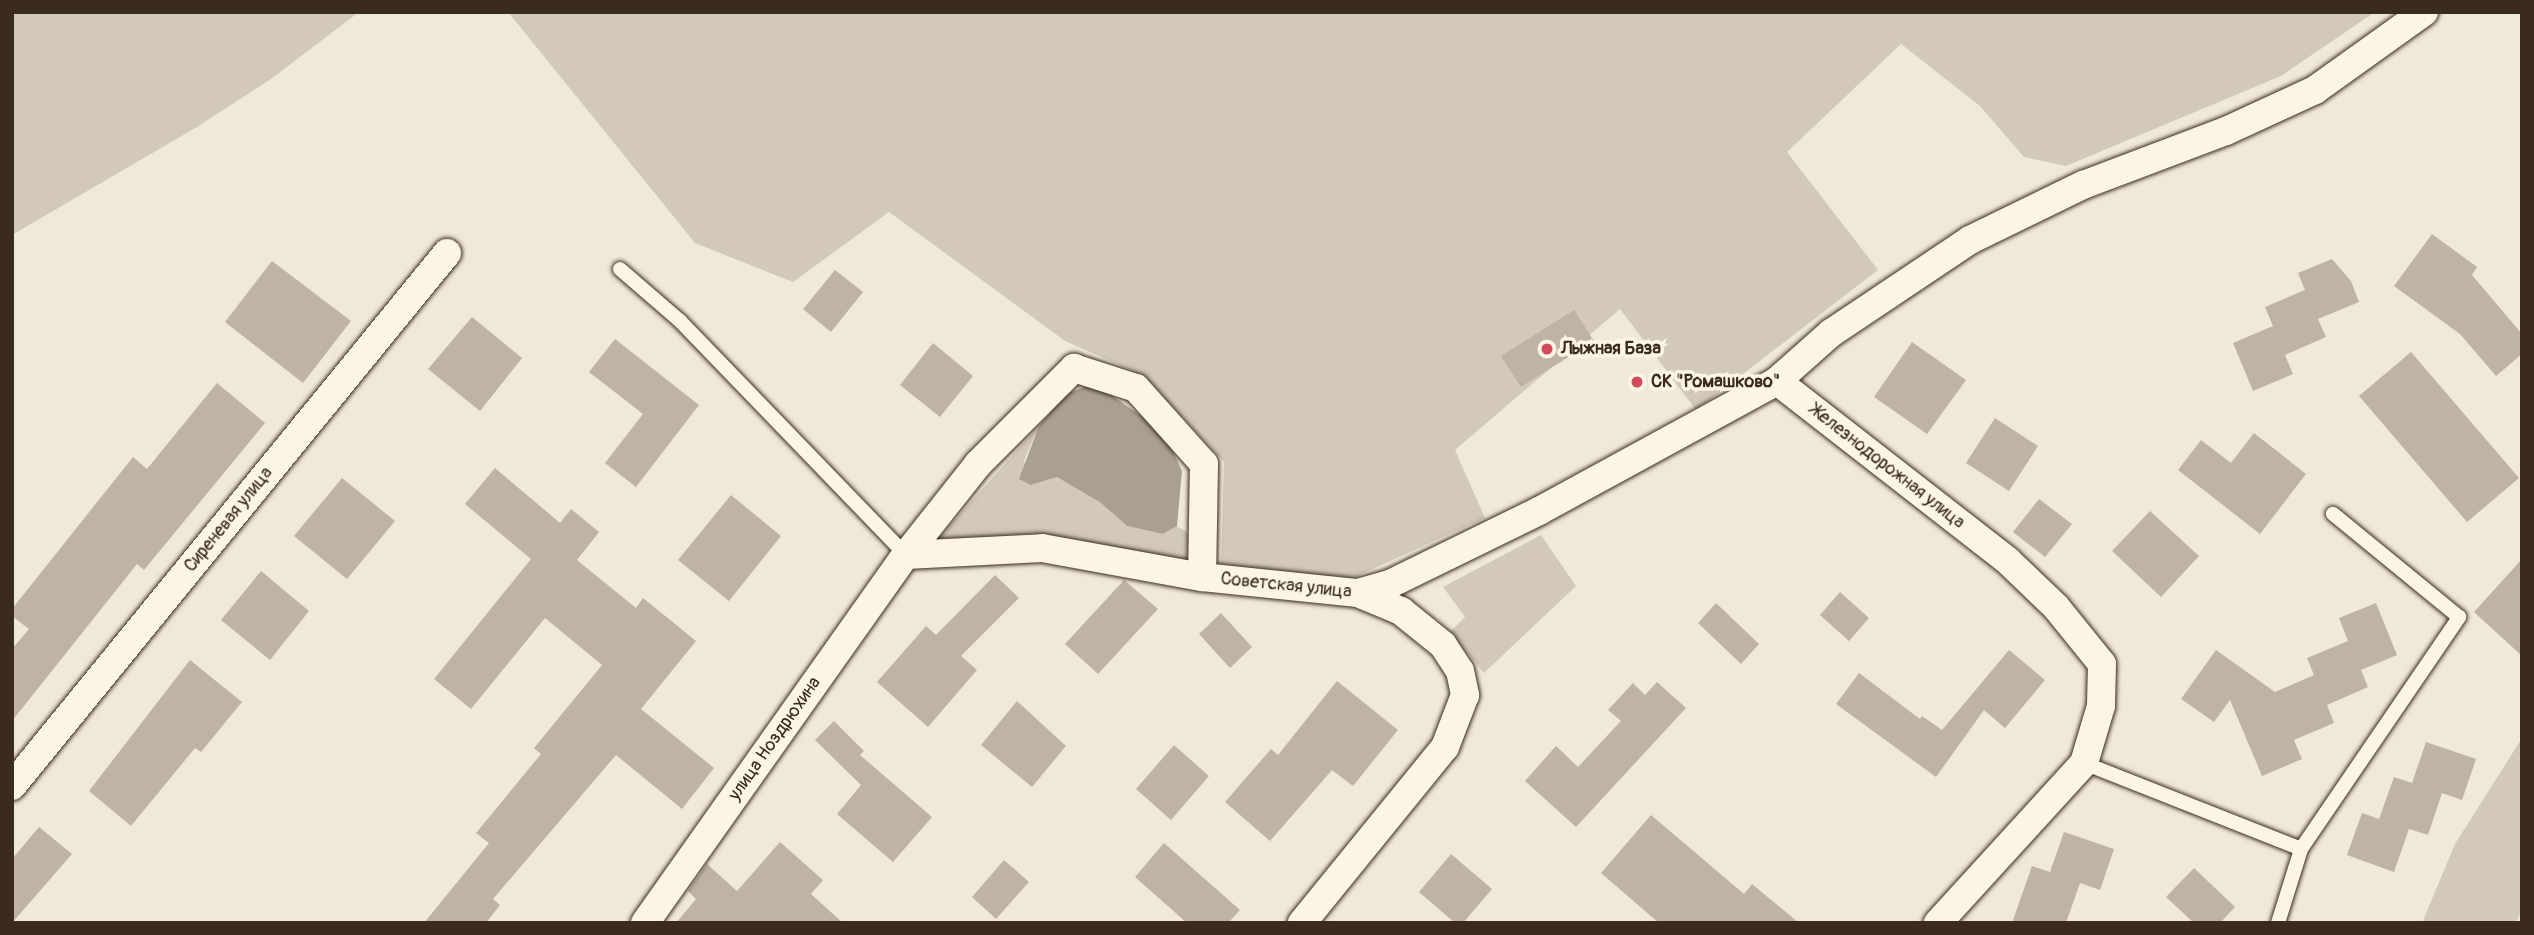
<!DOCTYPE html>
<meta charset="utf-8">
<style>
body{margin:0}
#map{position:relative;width:2534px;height:935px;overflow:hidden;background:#f0e9d9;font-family:Pangolin,sans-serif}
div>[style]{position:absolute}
.green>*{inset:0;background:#d2c9ba}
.water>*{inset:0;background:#aaa091}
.building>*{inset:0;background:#beb3a4}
.roads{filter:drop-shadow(0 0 2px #3b2a1e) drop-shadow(0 0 2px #3b2a1e)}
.service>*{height:14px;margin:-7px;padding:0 7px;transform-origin:7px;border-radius:7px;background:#fcf5e5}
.minor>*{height:28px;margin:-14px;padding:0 14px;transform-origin:14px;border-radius:14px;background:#fcf5e5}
.dots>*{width:19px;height:19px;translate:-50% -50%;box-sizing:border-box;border:4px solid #fcf5e5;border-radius:50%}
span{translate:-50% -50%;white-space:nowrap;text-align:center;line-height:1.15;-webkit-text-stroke:7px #fcf5e5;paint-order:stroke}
.poi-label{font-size:18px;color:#3b2a1e;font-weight:700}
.left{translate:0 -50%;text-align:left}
.street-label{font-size:18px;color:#3b2a1e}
.frame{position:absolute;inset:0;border:14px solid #3b2a1e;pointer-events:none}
</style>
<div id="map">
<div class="green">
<i style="clip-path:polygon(12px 12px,359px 12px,271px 79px,197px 127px,12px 235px)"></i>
<i style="clip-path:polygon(508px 12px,2375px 12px,2281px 76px,2066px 166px,2024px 157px,1980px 106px,1901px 44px,1787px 152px,1878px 270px,1696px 410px,1620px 309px,1455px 450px,1485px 518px,1346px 581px,1221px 565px,1224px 462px,1145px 376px,1065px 341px,889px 212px,793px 282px,695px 243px)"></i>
<i style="clip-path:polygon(1039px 426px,1024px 461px,1031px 485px,1057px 477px,1101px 503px,1127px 526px,1163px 534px,1177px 526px,1190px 534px,1187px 561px,929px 549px)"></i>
<i style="clip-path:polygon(1541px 535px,1576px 586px,1484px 673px,1450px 632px,1465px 617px,1443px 587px)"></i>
<i style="clip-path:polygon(2522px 738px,2522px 910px,2516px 923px,2422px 923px,2455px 844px)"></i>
</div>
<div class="water">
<i style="clip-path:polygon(1094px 383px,1164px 432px,1182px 471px,1177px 526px,1163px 534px,1127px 526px,1101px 503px,1057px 477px,1031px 485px,1019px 479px,1039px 426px,1066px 394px)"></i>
</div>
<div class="building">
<i style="clip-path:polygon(2432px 234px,2477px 267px,2472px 275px,2522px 334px,2522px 354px,2496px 376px,2460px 334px,2394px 286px)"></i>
<i style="clip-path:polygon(2332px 259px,2351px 281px,2359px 302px,2318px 319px,2326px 337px,2285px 355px,2293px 374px,2253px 391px,2233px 343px,2273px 326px,2265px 307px,2305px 290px,2298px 273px)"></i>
<i style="clip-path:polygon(272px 261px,351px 321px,303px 383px,225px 322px)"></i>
<i style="clip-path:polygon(835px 270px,863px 292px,831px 332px,803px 309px)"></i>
<i style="clip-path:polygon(1574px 310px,1594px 341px,1521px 387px,1501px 356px)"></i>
<i style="clip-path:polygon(472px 317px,522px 358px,480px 411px,428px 369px)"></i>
<i style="clip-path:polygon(615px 339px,699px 405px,636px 487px,605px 463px,643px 414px,589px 372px)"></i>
<i style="clip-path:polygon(1912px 342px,1966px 380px,1927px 434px,1874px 397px)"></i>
<i style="clip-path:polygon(933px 343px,973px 376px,940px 417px,900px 385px)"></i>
<i style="clip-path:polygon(2411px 352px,2519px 478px,2467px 522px,2359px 396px)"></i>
<i style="clip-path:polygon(217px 383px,265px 423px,144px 570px,137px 564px,12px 721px,12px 649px,29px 629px,12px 616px,12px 609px,133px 457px,147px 469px)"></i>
<i style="clip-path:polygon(1995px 418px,2038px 446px,2009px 491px,1966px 463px)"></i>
<i style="clip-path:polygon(2254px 433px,2306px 474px,2260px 534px,2178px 470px,2201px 440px,2231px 463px)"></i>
<i style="clip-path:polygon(495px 468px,560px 523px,571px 509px,599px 532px,577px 560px,636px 608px,643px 598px,696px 641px,641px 709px,714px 768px,682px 809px,616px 755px,493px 899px,500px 905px,486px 923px,424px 923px,489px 843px,476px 833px,541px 754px,534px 748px,602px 665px,545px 618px,471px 709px,434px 679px,531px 559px,465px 504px)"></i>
<i style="clip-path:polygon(342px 478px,395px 521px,347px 579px,294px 536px)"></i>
<i style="clip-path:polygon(731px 495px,781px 536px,729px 601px,678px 560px)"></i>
<i style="clip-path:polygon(2039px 499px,2072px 524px,2045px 557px,2013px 532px)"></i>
<i style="clip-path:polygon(2150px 511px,2199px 556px,2161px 597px,2112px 551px)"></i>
<i style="clip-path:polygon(2522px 559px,2522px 656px,2474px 612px)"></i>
<i style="clip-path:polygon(261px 571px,309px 611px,270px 660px,221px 620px)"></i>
<i style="clip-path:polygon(995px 575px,1019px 598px,961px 656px,977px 670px,928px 727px,877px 682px,926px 626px,936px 635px)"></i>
<i style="clip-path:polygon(1124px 580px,1158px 609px,1098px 674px,1065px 644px)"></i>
<i style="clip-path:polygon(1840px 592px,1869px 618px,1849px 641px,1820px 615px)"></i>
<i style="clip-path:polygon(1716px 603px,1759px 644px,1741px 664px,1698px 623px)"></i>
<i style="clip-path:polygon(2376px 603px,2397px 655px,2361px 670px,2368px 687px,2327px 705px,2334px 723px,2294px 740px,2302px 759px,2262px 776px,2230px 700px,2214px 722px,2181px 699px,2216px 650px,2275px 692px,2314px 675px,2307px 658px,2348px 641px,2339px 618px)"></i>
<i style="clip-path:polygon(1221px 613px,1252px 647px,1230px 668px,1199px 634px)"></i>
<i style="clip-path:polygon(2009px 650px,2045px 680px,2005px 728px,1984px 710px,1936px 777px,1836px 704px,1859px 673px,1920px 719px,1922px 716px,1942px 730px)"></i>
<i style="clip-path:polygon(190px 660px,242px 702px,201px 752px,195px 748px,131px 826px,89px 791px)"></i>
<i style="clip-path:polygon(1337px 681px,1398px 730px,1353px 786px,1332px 770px,1270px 841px,1225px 802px,1271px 749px,1278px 755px)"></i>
<i style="clip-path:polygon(1657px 682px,1686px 708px,1576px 827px,1525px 781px,1556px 746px,1578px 767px,1621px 721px,1608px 710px,1633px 683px,1645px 695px)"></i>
<i style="clip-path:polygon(1017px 701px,1066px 746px,1032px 787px,981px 745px)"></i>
<i style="clip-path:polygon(834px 721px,864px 751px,860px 755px,932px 817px,893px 862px,837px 814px,861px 785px,815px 740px)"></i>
<i style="clip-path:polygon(2426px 742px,2476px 759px,2462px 800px,2442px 793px,2428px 835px,2409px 829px,2394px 872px,2347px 855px,2362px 813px,2379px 819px,2394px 777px,2412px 783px)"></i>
<i style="clip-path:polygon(1174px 745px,1209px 776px,1171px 820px,1136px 789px)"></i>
<i style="clip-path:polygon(1651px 815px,1744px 894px,1752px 884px,1799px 923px,1659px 923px,1601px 873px)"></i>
<i style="clip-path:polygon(39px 827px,72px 854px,12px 923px,12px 859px)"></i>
<i style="clip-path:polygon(2064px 832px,2114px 849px,2100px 890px,2080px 883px,2066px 923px,2012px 923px,2032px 866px,2050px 872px)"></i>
<i style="clip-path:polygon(780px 842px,823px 880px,811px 894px,843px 923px,676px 923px,696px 899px,688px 891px,707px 864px,737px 891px)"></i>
<i style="clip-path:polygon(1164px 843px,1240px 910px,1228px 923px,1187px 923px,1135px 877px)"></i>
<i style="clip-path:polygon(1451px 854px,1492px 889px,1463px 923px,1455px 923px,1419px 892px)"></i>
<i style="clip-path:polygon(1004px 860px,1029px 882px,996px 919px,972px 897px)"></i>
<i style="clip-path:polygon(2194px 868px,2235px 907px,2220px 923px,2194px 923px,2166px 897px)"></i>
</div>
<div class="roads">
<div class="service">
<i style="left:620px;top:269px;width:79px;rotate:40.9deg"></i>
<i style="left:680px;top:321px;width:325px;rotate:46deg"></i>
<i style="left:2084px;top:763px;width:233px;rotate:21.6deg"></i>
<i style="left:2301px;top:849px;width:281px;rotate:-55.7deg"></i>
<i style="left:2459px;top:617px;width:163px;rotate:-140.7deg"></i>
<i style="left:2278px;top:923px;width:77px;rotate:-72.7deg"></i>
</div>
<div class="minor">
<i style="left:1777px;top:381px;width:72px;rotate:-41.6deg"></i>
<i style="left:1831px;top:333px;width:167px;rotate:-33.8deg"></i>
<i style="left:1970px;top:240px;width:126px;rotate:-26deg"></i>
<i style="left:2083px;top:185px;width:153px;rotate:-20.7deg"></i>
<i style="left:2226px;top:131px;width:98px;rotate:-24.7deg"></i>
<i style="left:2315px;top:90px;width:134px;rotate:-35.6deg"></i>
<i style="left:906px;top:555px;width:136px;rotate:-2.9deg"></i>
<i style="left:1042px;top:548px;width:163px;rotate:10.3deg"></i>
<i style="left:1202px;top:577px;width:157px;rotate:5.9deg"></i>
<i style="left:1358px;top:593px;width:47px;rotate:22.7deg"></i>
<i style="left:1401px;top:611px;width:54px;rotate:39deg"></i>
<i style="left:1443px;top:645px;width:31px;rotate:57deg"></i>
<i style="left:1460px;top:671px;width:25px;rotate:78deg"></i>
<i style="left:1465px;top:695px;width:56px;rotate:111deg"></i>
<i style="left:1445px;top:747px;width:227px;rotate:129.1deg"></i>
<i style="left:1358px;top:593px;width:33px;rotate:-16deg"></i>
<i style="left:1390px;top:584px;width:166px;rotate:-26.1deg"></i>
<i style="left:1539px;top:511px;width:271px;rotate:-28.6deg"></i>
<i style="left:1777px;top:381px;width:293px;rotate:37.9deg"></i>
<i style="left:2008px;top:561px;width:66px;rotate:43.8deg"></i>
<i style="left:2056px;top:607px;width:73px;rotate:51.1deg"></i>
<i style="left:2102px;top:664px;width:42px;rotate:91.4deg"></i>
<i style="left:2101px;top:706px;width:59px;rotate:106.6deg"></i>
<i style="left:2084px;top:763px;width:217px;rotate:132.4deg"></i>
<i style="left:12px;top:786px;width:688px;rotate:-50.78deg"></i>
<i style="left:645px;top:923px;width:451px;rotate:-54.7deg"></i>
<i style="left:906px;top:555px;width:116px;rotate:-51.6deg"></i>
<i style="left:978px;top:464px;width:136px;rotate:-45deg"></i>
<i style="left:1074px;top:368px;width:65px;rotate:17.9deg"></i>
<i style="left:1136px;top:388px;width:102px;rotate:48.2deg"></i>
<i style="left:1204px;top:464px;width:113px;rotate:91deg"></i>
</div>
</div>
<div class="dots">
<i style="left:1547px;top:349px;background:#d1495b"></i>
<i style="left:1637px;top:382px;background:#d1495b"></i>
</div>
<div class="poi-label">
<span class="left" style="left:1561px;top:349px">Лыжная База</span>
<span class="left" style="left:1651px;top:382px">СК "Ромашково"</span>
</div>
<div class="street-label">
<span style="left:1887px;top:467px;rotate:38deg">Железнодорожная улица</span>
<span style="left:229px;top:520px;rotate:-51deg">Сиреневая улица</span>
<span style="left:1286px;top:586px;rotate:6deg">Советская улица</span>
<span style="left:775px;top:739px;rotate:-55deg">улица Ноздрюхина</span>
</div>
<div class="frame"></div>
</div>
